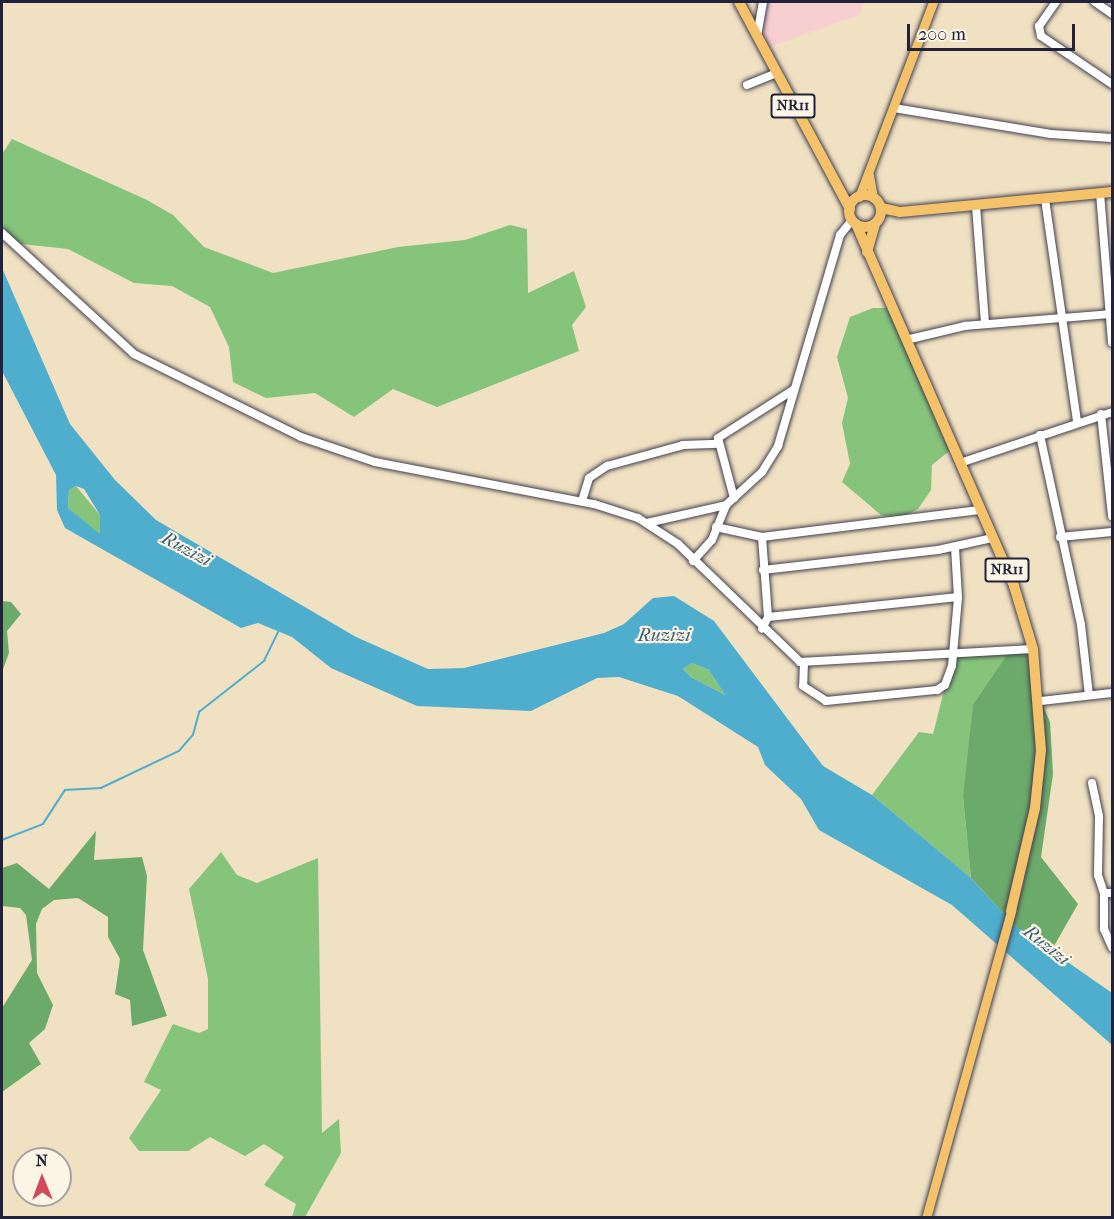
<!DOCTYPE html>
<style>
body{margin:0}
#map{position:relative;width:1114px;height:1219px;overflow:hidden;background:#f0e1c2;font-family:"IM FELL French Canon",serif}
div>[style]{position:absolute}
.built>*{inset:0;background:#f7cfd1}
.green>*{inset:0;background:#86c47b}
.forest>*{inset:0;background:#6caa6b}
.water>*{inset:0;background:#4fadce}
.stream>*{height:1.5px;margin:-0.75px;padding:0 0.75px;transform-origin:0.75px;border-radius:0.75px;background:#4fadce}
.roads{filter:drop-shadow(0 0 2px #413f4f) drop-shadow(0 0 2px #413f4f)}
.minor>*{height:8px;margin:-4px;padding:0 4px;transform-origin:4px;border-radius:4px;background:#fff}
.major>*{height:9px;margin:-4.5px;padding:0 4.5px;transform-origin:4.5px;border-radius:4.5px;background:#f4c26a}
.highway>*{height:10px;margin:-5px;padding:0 5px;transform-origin:5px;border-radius:5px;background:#f4c26a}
.highway>.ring{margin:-5px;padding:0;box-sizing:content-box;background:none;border:10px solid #f4c26a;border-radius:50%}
span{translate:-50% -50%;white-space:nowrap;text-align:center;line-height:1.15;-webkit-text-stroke:4.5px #fcf5e5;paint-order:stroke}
.shield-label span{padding:2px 4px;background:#fcf5e5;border:2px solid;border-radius:4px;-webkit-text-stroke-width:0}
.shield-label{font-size:15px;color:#22223b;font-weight:700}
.water-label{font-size:18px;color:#345a76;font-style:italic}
.frame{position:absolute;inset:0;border:3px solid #22223b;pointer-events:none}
.north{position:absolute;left:12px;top:1147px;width:60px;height:60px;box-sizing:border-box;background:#fcf5e5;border:2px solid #a5a1a1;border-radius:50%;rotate:359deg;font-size:16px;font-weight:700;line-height:24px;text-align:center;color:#22223b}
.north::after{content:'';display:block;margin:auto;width:21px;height:27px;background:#d1495b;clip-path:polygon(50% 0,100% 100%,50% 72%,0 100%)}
.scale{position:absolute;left:907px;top:24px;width:168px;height:27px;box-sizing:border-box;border:3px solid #22223b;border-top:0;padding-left:8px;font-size:18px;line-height:21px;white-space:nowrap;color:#22223b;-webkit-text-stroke:4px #fcf5e5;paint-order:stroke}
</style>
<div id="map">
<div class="built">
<i style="clip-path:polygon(763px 2px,865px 2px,859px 15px,764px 49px)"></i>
</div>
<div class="green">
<i style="clip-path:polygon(12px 139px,147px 200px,173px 215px,204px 247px,273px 273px,398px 247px,465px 240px,510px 225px,527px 229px,528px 293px,574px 271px,586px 307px,572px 325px,579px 351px,437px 407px,393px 389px,354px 417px,315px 393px,266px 398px,233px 382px,229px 347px,210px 307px,172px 286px,134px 283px,68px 249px,12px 243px,2px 233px,2px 154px)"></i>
<i style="clip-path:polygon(873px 308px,889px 308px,953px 448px,932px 465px,931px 490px,918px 509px,899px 519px,881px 515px,842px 482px,850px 464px,842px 423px,848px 398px,837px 357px,850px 317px)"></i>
<i style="clip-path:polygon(76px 486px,100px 515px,100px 535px,68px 508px,69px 490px)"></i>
<i style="clip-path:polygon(954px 651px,1009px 652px,963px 797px,971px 878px,872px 795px,919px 732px,933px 734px)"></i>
<i style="clip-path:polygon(692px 663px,709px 670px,725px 695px,691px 677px,683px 669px)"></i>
<i style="clip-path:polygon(221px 852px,237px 875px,257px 883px,318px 858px,322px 1133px,339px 1119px,341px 1153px,305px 1217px,292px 1217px,296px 1204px,264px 1185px,284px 1157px,264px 1144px,245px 1156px,210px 1137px,188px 1151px,139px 1151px,129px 1138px,161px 1090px,144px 1082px,173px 1024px,199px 1033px,208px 1029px,208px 979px,189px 889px)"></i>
</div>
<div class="forest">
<i style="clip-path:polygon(2px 601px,11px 602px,21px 614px,7px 631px,9px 653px,2px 672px)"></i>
<i style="clip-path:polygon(1033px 649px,1041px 701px,1050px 722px,1053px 774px,1041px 857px,1078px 904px,1050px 953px,1013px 924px,971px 878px,963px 797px,973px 705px,1009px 652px)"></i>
<i style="clip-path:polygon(96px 831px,94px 860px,142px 857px,147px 876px,143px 950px,167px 1016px,132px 1026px,130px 1000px,115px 994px,120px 959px,108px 937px,108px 917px,78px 898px,54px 900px,42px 909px,36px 924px,37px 973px,53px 1005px,45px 1029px,29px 1043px,41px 1064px,2px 1092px,2px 1008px,32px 960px,26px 915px,20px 908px,2px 906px,2px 868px,17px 863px,49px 889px)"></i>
</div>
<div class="water">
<i style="clip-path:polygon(evenodd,2px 268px,70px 424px,115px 480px,156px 520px,356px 637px,428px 669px,464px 668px,604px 633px,624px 624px,653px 598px,674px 596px,714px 621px,823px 766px,872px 795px,971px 878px,1013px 924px,1112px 993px,1112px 1045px,952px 905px,819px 830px,801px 799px,765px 765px,758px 747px,678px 696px,619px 677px,597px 678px,531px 711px,417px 706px,331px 668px,292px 637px,258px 623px,241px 628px,65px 528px,57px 510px,56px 475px,2px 371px,2px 268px,76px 486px,84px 489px,100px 515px,100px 534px,68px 508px,69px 490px,76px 486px,2px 268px,692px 663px,709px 670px,725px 695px,691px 677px,683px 669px,692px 663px)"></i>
</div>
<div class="stream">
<i style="left:2px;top:840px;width:44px;rotate:-21.3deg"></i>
<i style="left:43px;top:824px;width:40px;rotate:-57.1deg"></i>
<i style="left:65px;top:790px;width:36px;rotate:-3deg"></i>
<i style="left:101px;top:788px;width:86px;rotate:-25.4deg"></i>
<i style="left:179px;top:751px;width:21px;rotate:-49deg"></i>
<i style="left:193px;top:735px;width:24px;rotate:-75deg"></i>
<i style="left:199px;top:712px;width:83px;rotate:-38.1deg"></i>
<i style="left:264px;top:661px;width:32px;rotate:-64deg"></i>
</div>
<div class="roads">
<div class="minor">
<i style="left:1056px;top:2px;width:29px;rotate:125deg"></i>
<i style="left:1039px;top:26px;width:10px;rotate:79deg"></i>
<i style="left:1041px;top:36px;width:86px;rotate:34.1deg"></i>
<i style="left:1095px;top:2px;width:21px;rotate:35deg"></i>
<i style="left:757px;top:36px;width:35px;rotate:-80deg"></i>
<i style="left:747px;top:85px;width:31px;rotate:-22deg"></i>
<i style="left:894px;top:108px;width:159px;rotate:9.4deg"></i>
<i style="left:1051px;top:134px;width:61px;rotate:3.8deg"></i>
<i style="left:1100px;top:193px;width:150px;rotate:85.4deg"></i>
<i style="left:1045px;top:199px;width:224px;rotate:81.8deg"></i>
<i style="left:976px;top:206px;width:118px;rotate:85.6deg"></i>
<i style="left:2px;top:233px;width:179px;rotate:42.5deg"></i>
<i style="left:134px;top:354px;width:186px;rotate:26.4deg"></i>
<i style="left:301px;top:437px;width:78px;rotate:18.7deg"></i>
<i style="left:375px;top:462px;width:223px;rotate:10.9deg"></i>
<i style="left:594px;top:504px;width:46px;rotate:17.7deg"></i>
<i style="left:638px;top:518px;width:48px;rotate:33deg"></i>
<i style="left:678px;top:544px;width:170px;rotate:44deg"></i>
<i style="left:800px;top:662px;width:233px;rotate:-3.2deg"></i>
<i style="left:910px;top:339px;width:57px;rotate:-13.3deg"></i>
<i style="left:965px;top:326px;width:147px;rotate:-4.7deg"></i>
<i style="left:1101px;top:414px;width:103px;rotate:83.8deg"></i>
<i style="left:1040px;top:435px;width:194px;rotate:77.8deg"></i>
<i style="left:1081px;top:625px;width:70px;rotate:83.5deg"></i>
<i style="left:960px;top:463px;width:160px;rotate:-18.5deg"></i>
<i style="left:734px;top:498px;width:62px;rotate:-104.9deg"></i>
<i style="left:718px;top:438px;width:89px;rotate:-32.6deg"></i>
<i style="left:582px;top:501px;width:24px;rotate:-73deg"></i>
<i style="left:589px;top:478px;width:22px;rotate:-34deg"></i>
<i style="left:607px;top:466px;width:79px;rotate:-15.4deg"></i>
<i style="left:683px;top:445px;width:35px;rotate:-2deg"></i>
<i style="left:647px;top:523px;width:81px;rotate:-12.8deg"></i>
<i style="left:716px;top:527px;width:47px;rotate:12.3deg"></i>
<i style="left:762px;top:537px;width:80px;rotate:85.7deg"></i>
<i style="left:768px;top:617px;width:13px;rotate:117deg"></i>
<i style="left:762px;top:537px;width:219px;rotate:-7.1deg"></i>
<i style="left:1060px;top:537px;width:52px;rotate:-5.5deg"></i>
<i style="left:693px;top:561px;width:28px;rotate:-48deg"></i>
<i style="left:712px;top:540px;width:38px;rotate:-68deg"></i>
<i style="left:726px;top:505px;width:49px;rotate:-42.5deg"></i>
<i style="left:762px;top:472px;width:31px;rotate:-58deg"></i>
<i style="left:778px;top:446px;width:220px;rotate:-73.6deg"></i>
<i style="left:840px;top:235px;width:19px;rotate:-51deg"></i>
<i style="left:763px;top:570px;width:176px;rotate:-6.5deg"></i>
<i style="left:938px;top:550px;width:55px;rotate:-12.5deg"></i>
<i style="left:768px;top:617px;width:191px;rotate:-6deg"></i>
<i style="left:804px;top:662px;width:24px;rotate:92deg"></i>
<i style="left:803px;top:686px;width:27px;rotate:33deg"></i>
<i style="left:826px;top:701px;width:112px;rotate:-5.7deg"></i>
<i style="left:937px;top:690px;width:9px;rotate:-32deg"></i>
<i style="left:945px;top:685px;width:20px;rotate:-70deg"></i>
<i style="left:952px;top:666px;width:69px;rotate:-85deg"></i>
<i style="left:958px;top:597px;width:49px;rotate:-93.5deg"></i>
<i style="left:1041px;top:701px;width:71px;rotate:-6.4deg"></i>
<i style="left:1092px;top:783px;width:34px;rotate:78deg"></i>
<i style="left:1099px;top:816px;width:59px;rotate:91deg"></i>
<i style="left:1098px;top:875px;width:19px;rotate:72deg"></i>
<i style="left:1104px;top:893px;width:8px"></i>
<i style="left:1104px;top:893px;width:36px;rotate:90deg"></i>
<i style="left:1104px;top:929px;width:20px;rotate:66deg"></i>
</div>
<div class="major">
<i style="left:869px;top:175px;width:23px;rotate:80deg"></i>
<i style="left:859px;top:197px;width:209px;rotate:-69.2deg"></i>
<i style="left:926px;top:1218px;width:319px;rotate:-74.5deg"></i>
</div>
<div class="highway">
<i style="left:739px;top:2px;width:235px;rotate:61.8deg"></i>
<i class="ring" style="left:849px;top:195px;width:22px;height:22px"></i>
<i style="left:881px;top:208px;width:19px;rotate:12deg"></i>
<i style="left:900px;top:212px;width:213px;rotate:-5.4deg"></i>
<i style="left:856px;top:224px;width:395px;rotate:66.4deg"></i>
<i style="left:1014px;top:586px;width:66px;rotate:73.2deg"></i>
<i style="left:1033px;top:649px;width:101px;rotate:85.5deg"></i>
<i style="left:1041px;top:750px;width:58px;rotate:95.9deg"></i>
<i style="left:1035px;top:808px;width:106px;rotate:103.1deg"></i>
<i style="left:867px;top:252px;width:29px;rotate:-74deg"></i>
</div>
</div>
<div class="shield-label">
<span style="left:793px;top:106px">NR11</span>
<span style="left:1007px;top:570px">NR11</span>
</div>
<div class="water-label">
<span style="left:186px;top:550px;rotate:28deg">Ruzizi</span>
<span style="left:664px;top:636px">Ruzizi</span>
<span style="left:1046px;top:946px;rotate:38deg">Ruzizi</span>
</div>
<div class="frame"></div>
<div class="north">N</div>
<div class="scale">200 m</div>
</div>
